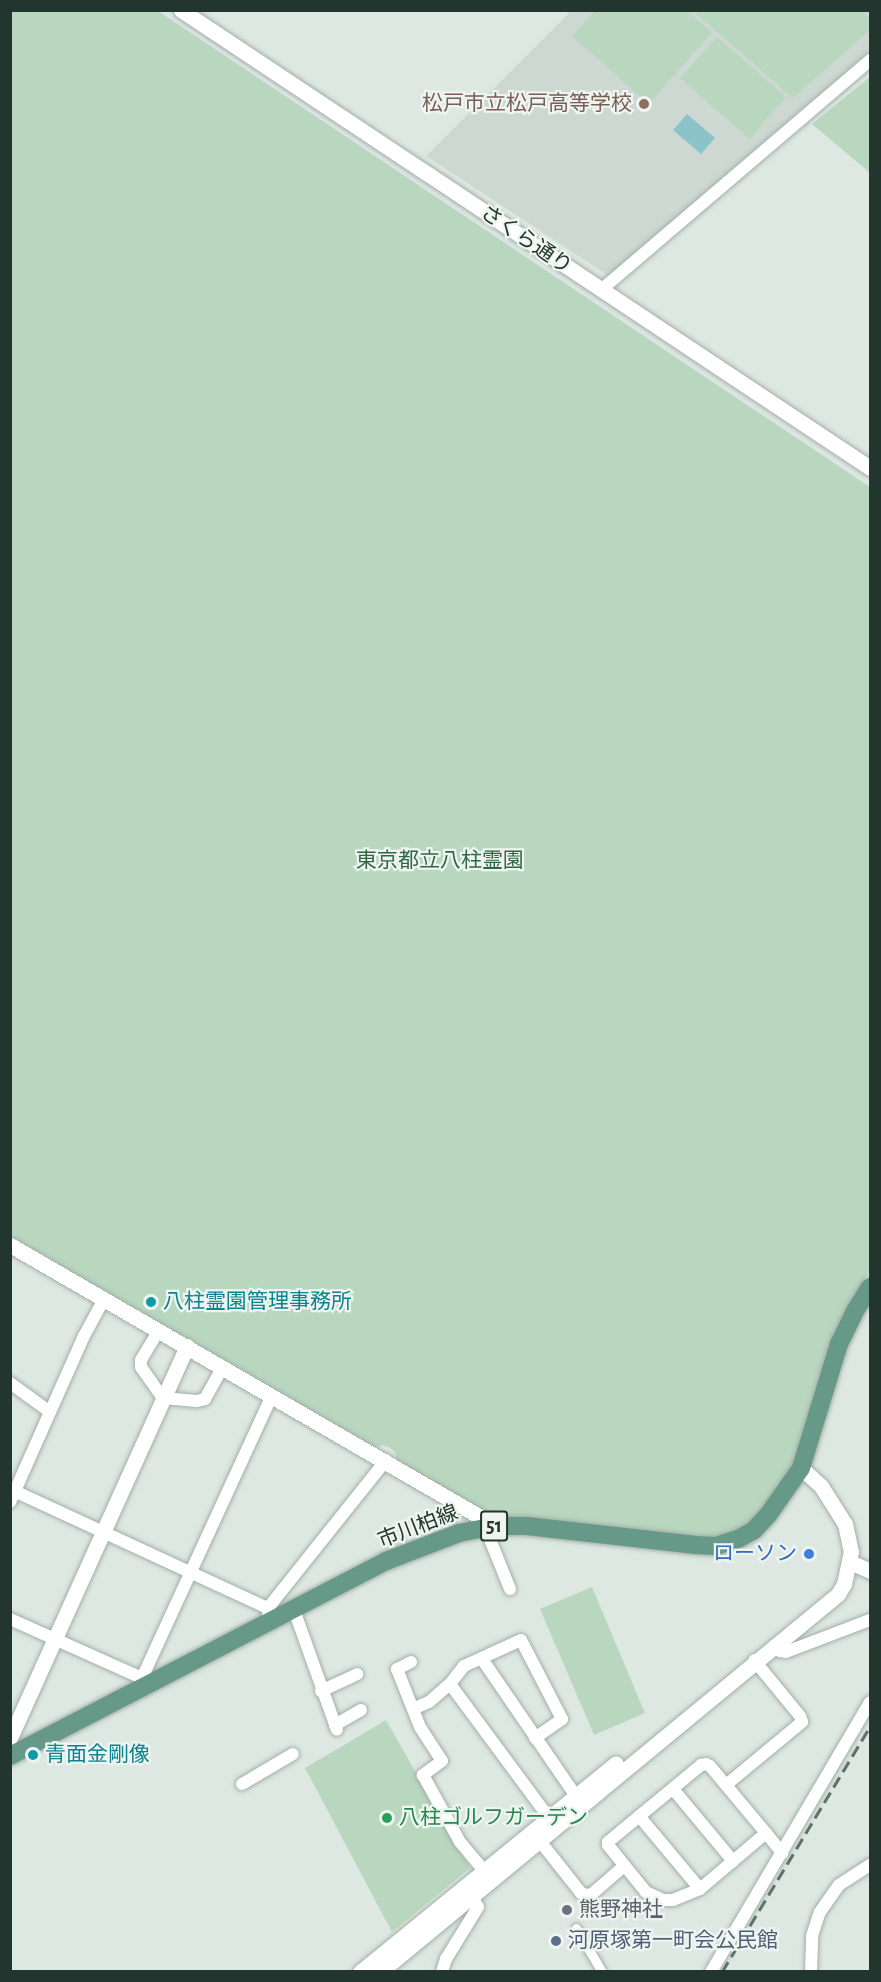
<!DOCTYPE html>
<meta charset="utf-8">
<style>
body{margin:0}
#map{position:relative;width:881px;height:1982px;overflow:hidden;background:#dee8e3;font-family:"Alegreya Sans","Noto Sans JP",sans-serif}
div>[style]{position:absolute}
.built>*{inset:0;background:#cdd8d2}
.green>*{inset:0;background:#b9d7bf}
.water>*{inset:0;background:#8bc3c8}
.roads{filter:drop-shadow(0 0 2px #a2afa9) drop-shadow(0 0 2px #a2afa9)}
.pedestrian>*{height:9px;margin:-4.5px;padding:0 4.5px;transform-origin:4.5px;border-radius:4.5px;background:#fff}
.minor>*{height:12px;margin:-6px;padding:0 6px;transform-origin:6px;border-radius:6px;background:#fff}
.tertiary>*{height:15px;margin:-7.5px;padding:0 7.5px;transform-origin:7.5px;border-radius:7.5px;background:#fff}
.primary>*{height:18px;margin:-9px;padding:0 9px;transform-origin:9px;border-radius:9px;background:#679989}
.rail>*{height:3px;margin-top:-1.5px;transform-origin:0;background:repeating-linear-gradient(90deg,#5c726a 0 12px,transparent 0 18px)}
.dots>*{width:16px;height:16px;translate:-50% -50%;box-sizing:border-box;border:3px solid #eef5f1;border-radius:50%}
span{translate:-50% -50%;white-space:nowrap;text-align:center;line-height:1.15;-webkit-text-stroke:4.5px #eef5f1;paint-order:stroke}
.shield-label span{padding:2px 4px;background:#eef5f1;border:2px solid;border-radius:4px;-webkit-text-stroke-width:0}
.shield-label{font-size:20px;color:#22362f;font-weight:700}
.education-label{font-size:21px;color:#785e54}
.right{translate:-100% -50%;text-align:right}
.street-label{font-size:21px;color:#22362f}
.park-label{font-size:21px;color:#306842}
.culture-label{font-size:21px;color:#0d838f}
.left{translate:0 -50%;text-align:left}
.shop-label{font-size:21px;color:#366cbe}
.leisure-label{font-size:21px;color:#27864d}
.worship-label{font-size:21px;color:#5b616d}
.service-label{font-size:21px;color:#4e5e75}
.frame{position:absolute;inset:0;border:12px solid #22362f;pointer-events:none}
</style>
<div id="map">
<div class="built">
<i style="clip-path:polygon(571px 11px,870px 11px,870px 52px,609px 276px,426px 156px)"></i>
</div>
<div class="green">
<i style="clip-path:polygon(11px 11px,158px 11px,870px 487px,870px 1271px,853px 1297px,835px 1332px,794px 1461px,781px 1485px,754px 1520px,735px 1533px,716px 1538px,498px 1519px,398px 1463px,395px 1452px,389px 1447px,383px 1445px,372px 1448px,169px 1331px,11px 1236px)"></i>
<i style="clip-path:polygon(595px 11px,687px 11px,712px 32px,649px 104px,572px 36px)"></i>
<i style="clip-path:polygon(693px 11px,862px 11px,870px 18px,870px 30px,793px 98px)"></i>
<i style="clip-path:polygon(717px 37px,786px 97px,750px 139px,680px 78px)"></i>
<i style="clip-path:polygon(870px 77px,870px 173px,812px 124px)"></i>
<i style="clip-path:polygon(592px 1587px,645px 1713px,594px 1735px,540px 1609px)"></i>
<i style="clip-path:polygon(386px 1720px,470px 1868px,392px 1932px,305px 1768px)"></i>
</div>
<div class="water">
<i style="clip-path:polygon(687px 114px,715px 138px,701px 154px,673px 130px)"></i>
</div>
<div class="roads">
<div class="pedestrian">
<i style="left:576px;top:1928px;width:51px;rotate:59.4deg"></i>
</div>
<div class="minor">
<i style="left:601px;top:290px;width:354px;rotate:-40.5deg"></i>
<i style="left:159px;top:1330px;width:35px;rotate:121deg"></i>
<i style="left:141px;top:1360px;width:7px;rotate:90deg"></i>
<i style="left:141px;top:1367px;width:38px;rotate:55deg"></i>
<i style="left:163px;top:1398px;width:34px;rotate:5deg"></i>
<i style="left:197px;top:1401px;width:8px;rotate:-14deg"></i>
<i style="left:205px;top:1399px;width:37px;rotate:-61deg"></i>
<i style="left:10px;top:1383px;width:49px;rotate:35.9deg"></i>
<i style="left:10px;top:1489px;width:284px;rotate:24.8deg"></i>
<i style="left:268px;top:1608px;width:15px;rotate:86deg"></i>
<i style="left:10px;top:1502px;width:182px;rotate:-66deg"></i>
<i style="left:84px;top:1336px;width:42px;rotate:-61.6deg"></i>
<i style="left:485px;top:1527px;width:67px;rotate:68deg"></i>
<i style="left:268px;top:1608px;width:189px;rotate:-51.4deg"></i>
<i style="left:294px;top:1610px;width:127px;rotate:70.3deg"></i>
<i style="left:10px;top:1619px;width:145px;rotate:24.1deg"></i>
<i style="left:775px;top:1645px;width:8px;rotate:50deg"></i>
<i style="left:780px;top:1651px;width:6px;rotate:9deg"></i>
<i style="left:786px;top:1652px;width:90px;rotate:-20.9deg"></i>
<i style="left:482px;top:1659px;width:165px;rotate:55.6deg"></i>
<i style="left:411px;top:1662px;width:16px;rotate:153deg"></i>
<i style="left:397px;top:1669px;width:62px;rotate:68.4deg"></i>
<i style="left:420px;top:1727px;width:40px;rotate:57.1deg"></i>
<i style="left:442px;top:1761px;width:24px;rotate:144deg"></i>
<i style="left:423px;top:1775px;width:77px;rotate:61.1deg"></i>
<i style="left:460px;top:1842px;width:38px;rotate:50deg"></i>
<i style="left:140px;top:1691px;width:13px;rotate:-81deg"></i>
<i style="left:142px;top:1678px;width:311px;rotate:-65.3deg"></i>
<i style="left:321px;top:1691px;width:40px;rotate:-25deg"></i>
<i style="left:413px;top:1709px;width:17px;rotate:-24deg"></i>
<i style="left:429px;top:1702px;width:28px;rotate:-41deg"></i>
<i style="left:335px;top:1725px;width:30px;rotate:-30deg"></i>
<i style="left:535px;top:1738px;width:33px;rotate:-35deg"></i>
<i style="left:562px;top:1719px;width:89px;rotate:-117.4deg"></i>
<i style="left:521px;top:1640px;width:63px;rotate:155.5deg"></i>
<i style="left:464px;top:1666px;width:23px;rotate:128deg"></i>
<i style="left:450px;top:1684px;width:167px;rotate:53.5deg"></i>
<i style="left:242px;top:1784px;width:59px;rotate:-30.5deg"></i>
<i style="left:726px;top:1785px;width:99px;rotate:-39.7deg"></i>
<i style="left:802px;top:1722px;width:6px;rotate:-108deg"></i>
<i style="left:800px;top:1716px;width:72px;rotate:-129.4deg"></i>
<i style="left:673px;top:1789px;width:94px;rotate:50.2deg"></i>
<i style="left:639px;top:1816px;width:95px;rotate:50.1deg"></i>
<i style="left:766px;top:1833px;width:87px;rotate:139.7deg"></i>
<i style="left:700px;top:1889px;width:29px;rotate:158deg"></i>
<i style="left:673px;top:1900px;width:10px;rotate:180deg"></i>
<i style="left:663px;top:1900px;width:19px;rotate:-155deg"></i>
<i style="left:646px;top:1892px;width:60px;rotate:-129deg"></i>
<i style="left:608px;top:1845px;width:3px;rotate:-90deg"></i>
<i style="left:608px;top:1842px;width:121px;rotate:-39.6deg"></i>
<i style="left:701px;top:1765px;width:5px;rotate:-11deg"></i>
<i style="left:706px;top:1764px;width:4px;rotate:27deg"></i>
<i style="left:710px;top:1766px;width:87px;rotate:50.1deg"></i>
<i style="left:766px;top:1833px;width:26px;rotate:51deg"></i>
<i style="left:539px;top:1840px;width:68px;rotate:51.6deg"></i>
<i style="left:581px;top:1893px;width:5px;rotate:22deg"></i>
<i style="left:586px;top:1895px;width:6px;rotate:-9deg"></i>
<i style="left:592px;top:1894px;width:41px;rotate:-41.1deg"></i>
<i style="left:442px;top:1972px;width:14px;rotate:-73deg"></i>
<i style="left:446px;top:1959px;width:61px;rotate:-58.4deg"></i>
<i style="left:478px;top:1907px;width:13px;rotate:-122deg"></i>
<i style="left:711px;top:1972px;width:313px;rotate:-59.5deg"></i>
<i style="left:811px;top:1972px;width:36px;rotate:-88deg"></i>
<i style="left:812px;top:1936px;width:25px;rotate:-72deg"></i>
<i style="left:820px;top:1912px;width:33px;rotate:-55deg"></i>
<i style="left:839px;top:1885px;width:37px;rotate:-33deg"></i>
</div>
<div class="tertiary">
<i style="left:181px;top:10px;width:827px;rotate:33.61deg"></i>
<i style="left:10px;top:1245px;width:561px;rotate:30.04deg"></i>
<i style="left:850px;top:1562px;width:22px;rotate:24deg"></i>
<i style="left:10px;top:1738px;width:430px;rotate:-65.7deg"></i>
<i style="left:360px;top:1972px;width:330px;rotate:-39.2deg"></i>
<i style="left:380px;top:1972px;width:594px;rotate:-39.53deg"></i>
<i style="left:838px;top:1594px;width:12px;rotate:-59deg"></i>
<i style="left:844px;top:1584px;width:33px;rotate:-78deg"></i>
<i style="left:851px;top:1552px;width:29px;rotate:-102deg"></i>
<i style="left:845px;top:1524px;width:45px;rotate:-122.3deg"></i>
<i style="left:821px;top:1486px;width:27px;rotate:-138deg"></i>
</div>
<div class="primary">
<i style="left:10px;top:1756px;width:424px;rotate:-27.4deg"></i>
<i style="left:386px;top:1561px;width:78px;rotate:-21deg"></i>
<i style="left:459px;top:1533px;width:38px;rotate:-11deg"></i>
<i style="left:496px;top:1526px;width:31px"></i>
<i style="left:527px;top:1526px;width:170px;rotate:6.4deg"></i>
<i style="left:696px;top:1545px;width:20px;rotate:3deg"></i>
<i style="left:716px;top:1546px;width:23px;rotate:-18deg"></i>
<i style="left:738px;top:1539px;width:18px;rotate:-29deg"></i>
<i style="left:754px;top:1530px;width:21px;rotate:-47deg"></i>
<i style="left:768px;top:1515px;width:57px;rotate:-54.9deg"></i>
<i style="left:801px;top:1468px;width:130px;rotate:-73deg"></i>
<i style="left:839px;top:1344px;width:37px;rotate:-64deg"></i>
<i style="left:855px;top:1311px;width:28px;rotate:-58deg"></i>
</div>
</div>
<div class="rail">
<i style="left:722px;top:1972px;width:286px;rotate:-58.9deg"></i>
</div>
<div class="dots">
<i style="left:644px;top:104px;background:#8d6e63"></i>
<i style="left:151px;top:1302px;background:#0f9aa8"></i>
<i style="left:809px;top:1554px;background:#3f7fe0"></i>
<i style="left:33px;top:1755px;background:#0f9aa8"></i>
<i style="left:387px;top:1818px;background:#2e9e5b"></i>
<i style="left:567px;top:1910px;background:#6b7280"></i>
<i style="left:556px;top:1941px;background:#5c6f8a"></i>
</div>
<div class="shield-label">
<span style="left:494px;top:1526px">51</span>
</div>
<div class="education-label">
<span class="right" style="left:632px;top:104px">松戸市立松戸高等学校</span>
</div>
<div class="street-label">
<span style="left:526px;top:240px;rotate:34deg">さくら通り</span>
<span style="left:418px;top:1527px;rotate:-21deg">市川柏線</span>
</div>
<div class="park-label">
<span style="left:440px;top:861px">東京都立八柱霊園</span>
</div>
<div class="culture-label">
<span class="left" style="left:163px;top:1302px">八柱霊園管理事務所</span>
<span class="left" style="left:45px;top:1755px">青面金剛像</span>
</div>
<div class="shop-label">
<span class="right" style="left:797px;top:1554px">ローソン</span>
</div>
<div class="leisure-label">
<span class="left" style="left:399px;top:1818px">八柱ゴルフガーデン</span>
</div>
<div class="worship-label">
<span class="left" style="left:579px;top:1910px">熊野神社</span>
</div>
<div class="service-label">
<span class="left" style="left:568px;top:1941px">河原塚第一町会公民館</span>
</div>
<div class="frame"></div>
</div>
